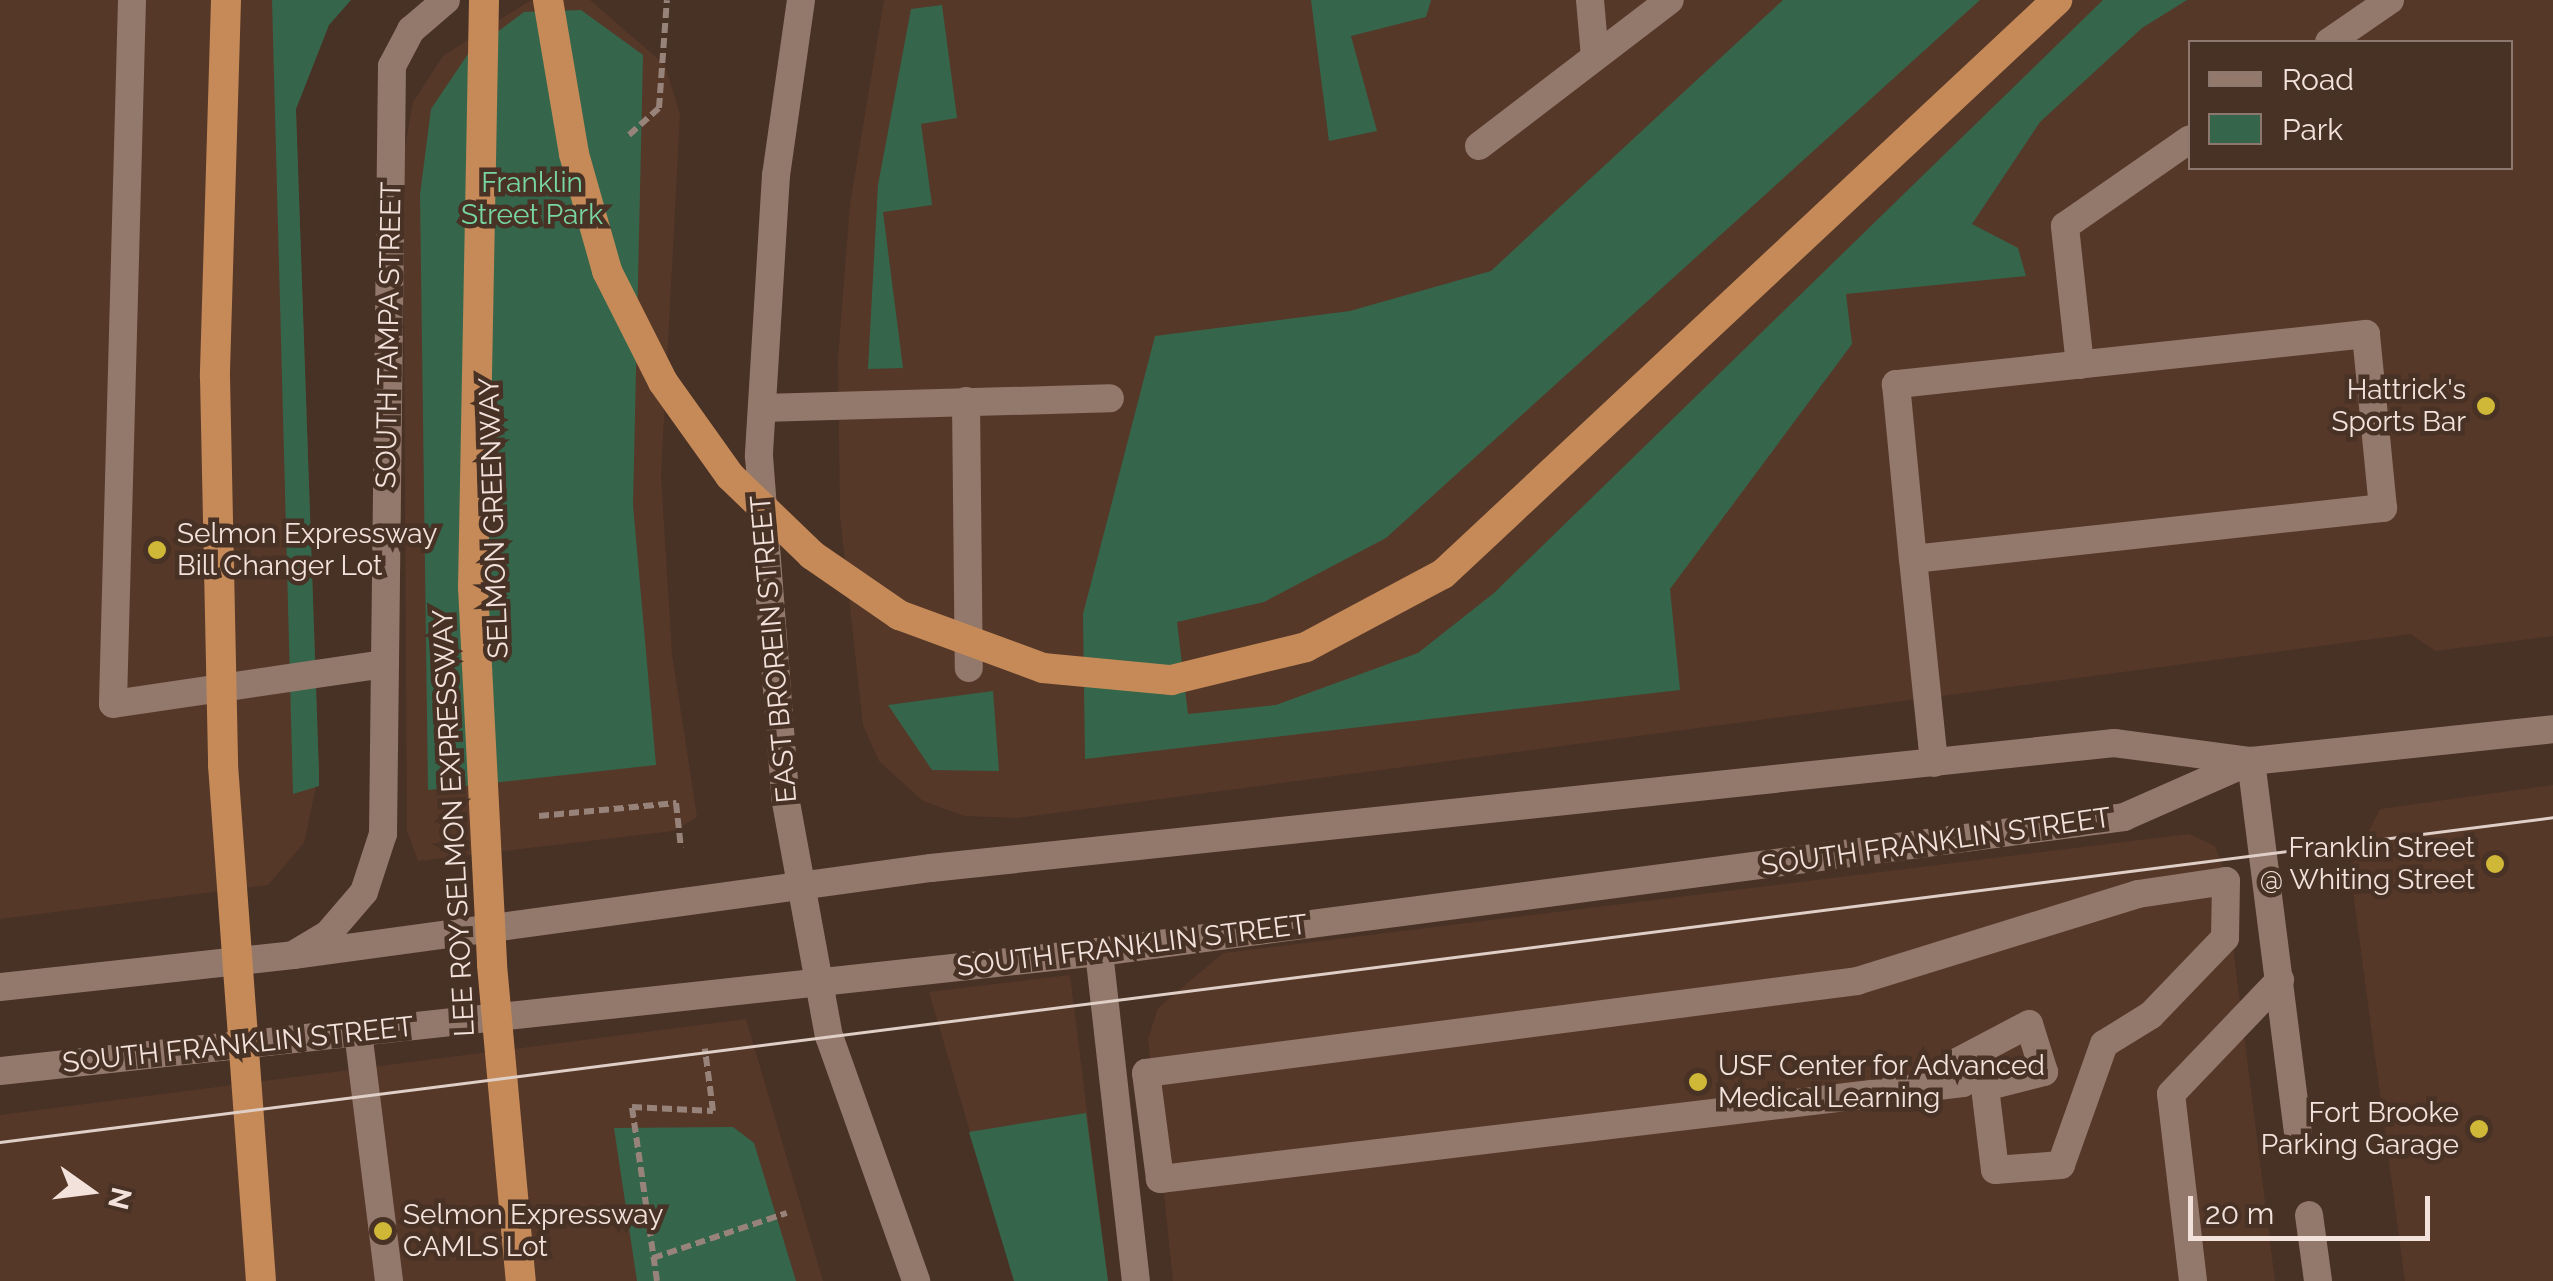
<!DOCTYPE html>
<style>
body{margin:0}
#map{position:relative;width:2553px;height:1281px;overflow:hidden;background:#483125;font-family:Raleway,sans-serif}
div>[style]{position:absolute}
.built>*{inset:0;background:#563829}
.green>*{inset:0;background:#35664b}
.path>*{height:6px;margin-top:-3px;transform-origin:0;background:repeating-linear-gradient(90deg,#978379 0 10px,transparent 0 15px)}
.service>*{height:28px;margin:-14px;padding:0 14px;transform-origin:14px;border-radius:14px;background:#93796c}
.pedestrian>*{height:28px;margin:-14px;padding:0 14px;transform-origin:14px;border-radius:14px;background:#93796c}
.tertiary>*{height:28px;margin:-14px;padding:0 14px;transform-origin:14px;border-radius:14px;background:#93796c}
.secondary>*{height:28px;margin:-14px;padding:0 14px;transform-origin:14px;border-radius:14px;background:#93796c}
.motorway>*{height:30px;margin:-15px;padding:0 15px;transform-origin:15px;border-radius:15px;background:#c58a58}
.tram>*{height:2.5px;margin:-1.25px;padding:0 1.25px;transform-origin:1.25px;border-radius:1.25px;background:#dfcfc7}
.dots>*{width:28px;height:28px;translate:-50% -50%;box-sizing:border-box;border:5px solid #483125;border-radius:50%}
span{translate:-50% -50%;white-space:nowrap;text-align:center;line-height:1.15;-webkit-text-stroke:9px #483125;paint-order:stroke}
.park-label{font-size:28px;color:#78d6a2}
.street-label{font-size:28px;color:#f2e2db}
.poi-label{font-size:28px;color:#f2e2db}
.right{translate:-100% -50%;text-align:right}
.left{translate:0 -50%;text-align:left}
.legend{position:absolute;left:2188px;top:40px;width:325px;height:130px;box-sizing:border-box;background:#483125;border:2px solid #8c786e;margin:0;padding:12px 18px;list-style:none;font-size:30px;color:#f2e2db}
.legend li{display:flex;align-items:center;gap:20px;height:50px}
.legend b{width:50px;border:2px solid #8c786e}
.north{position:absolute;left:40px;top:1141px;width:100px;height:100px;-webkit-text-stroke:8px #483125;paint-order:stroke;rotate:104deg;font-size:28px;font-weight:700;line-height:40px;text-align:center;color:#f2e2db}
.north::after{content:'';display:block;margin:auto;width:35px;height:45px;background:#f2e2db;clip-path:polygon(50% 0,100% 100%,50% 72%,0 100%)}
.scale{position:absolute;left:2188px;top:1196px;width:242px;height:45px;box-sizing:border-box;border:5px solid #f2e2db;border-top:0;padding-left:12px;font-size:30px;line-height:35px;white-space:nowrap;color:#f2e2db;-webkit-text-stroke:8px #483125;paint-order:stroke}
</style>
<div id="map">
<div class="built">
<i style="clip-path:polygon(0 0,351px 0,329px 25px,296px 109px,319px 772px,304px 843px,268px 885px,0 919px)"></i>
<i style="clip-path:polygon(531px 0,590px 0,665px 65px,680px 115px,661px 476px,672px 654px,697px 817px,673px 831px,418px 861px,407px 831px,403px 159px,413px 102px,443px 56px)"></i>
<i style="clip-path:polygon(evenodd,884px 0,2553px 0,2553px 636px,2435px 651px,2411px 634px,1017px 818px,965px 816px,923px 801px,879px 761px,863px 725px,840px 516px,838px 358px,850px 204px,884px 0,2190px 42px,2510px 42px,2510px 168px,2190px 168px,2190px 42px)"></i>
<i style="clip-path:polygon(2553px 785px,2553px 1281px,2405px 1281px,2350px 869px,2380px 809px)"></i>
<i style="clip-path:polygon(2189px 834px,2215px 846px,2223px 868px,2275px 1281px,1173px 1281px,1148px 1039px,1158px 1008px,1223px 953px)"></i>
<i style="clip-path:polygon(1070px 975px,1108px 1281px,1014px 1281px,929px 992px)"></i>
<i style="clip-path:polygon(746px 1019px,823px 1281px,0 1281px,0 1115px)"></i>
</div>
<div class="green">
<i style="clip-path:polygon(272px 0,351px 0,329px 25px,296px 109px,319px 772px,319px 786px,293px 794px)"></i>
<i style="clip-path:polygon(1311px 0,1431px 0,1426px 17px,1351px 36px,1377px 131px,1329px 141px)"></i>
<i style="clip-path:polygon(1783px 0,1980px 0,1386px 538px,1264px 602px,1177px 622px,1188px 714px,1276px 705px,1418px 653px,1494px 593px,2103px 0,2187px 0,2142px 28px,2040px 122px,1972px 224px,2018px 248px,2026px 276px,1846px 294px,1852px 344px,1670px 589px,1680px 690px,1085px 759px,1083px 614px,1155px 336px,1350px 311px,1491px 271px)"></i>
<i style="clip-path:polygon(942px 5px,957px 118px,921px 124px,932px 205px,883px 212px,903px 368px,868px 369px,878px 185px,911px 9px)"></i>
<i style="clip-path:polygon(581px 10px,643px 55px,633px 505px,656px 765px,428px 790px,420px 195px,431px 109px,468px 54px,524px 12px)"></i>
<i style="clip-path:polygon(993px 691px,999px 771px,932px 770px,888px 705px)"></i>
<i style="clip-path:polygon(1086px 1113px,1108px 1281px,1014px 1281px,969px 1132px)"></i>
<i style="clip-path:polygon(733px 1127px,754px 1143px,796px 1281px,637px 1281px,614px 1128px)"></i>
</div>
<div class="path">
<i style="left:629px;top:135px;width:40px;rotate:-42deg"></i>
<i style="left:659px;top:108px;width:108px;rotate:-85.8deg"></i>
<i style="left:539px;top:816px;width:138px;rotate:-5.4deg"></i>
<i style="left:676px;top:803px;width:45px;rotate:83.7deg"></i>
<i style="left:653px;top:1258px;width:141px;rotate:-18.6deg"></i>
<i style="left:657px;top:1281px;width:176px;rotate:-98.2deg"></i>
<i style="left:632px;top:1107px;width:81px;rotate:2.8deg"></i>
<i style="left:713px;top:1111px;width:63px;rotate:-97.4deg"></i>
</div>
<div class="service">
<i style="left:132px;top:0;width:704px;rotate:91.55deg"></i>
<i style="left:113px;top:704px;width:275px;rotate:-8.4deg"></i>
<i style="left:1590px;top:0;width:57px;rotate:85deg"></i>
<i style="left:2329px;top:42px;width:74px;rotate:-34.5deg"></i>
<i style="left:1479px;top:146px;width:240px;rotate:-37.4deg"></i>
<i style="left:2080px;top:365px;width:140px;rotate:-96.2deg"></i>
<i style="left:2065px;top:226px;width:152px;rotate:-34.8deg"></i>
<i style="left:966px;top:401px;width:267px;rotate:89.4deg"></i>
<i style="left:762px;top:408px;width:348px;rotate:-1.6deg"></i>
<i style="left:1913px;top:559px;width:473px;rotate:-6.2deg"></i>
<i style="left:2383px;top:508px;width:175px;rotate:-95.6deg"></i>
<i style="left:2366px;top:334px;width:473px;rotate:173.9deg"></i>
<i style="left:1896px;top:384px;width:176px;rotate:84.5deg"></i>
<i style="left:1913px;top:559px;width:205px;rotate:84.1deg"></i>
<i style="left:2251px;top:761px;width:373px;rotate:82.8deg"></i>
<i style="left:358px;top:1032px;width:251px;rotate:82.9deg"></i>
<i style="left:2309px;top:1215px;width:67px;rotate:82.2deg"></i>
<i style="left:2193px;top:1281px;width:188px;rotate:-96.7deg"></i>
<i style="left:2171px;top:1094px;width:158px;rotate:-46.3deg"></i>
</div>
<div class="pedestrian">
<i style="left:2226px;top:881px;width:57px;rotate:91deg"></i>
<i style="left:2225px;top:938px;width:107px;rotate:133.9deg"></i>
<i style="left:2151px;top:1015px;width:55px;rotate:148.3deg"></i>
<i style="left:2104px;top:1044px;width:128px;rotate:109.6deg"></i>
<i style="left:2061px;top:1165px;width:66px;rotate:175.7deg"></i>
<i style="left:1995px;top:1170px;width:84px;rotate:-96.9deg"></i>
<i style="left:1985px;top:1087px;width:61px;rotate:-14.3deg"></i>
<i style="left:2044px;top:1072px;width:50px;rotate:-107.4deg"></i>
<i style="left:2029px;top:1024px;width:79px;rotate:152.1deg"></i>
<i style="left:1959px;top:1061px;width:22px;rotate:80deg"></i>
<i style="left:1963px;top:1083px;width:809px;rotate:173.18deg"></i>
<i style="left:1160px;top:1179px;width:107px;rotate:-97.5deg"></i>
<i style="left:1146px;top:1073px;width:717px;rotate:-7.37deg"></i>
<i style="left:1857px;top:981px;width:294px;rotate:-17.2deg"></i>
<i style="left:2138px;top:894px;width:89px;rotate:-8.4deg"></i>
</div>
<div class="tertiary">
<i style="left:295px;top:955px;width:642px;rotate:-7.79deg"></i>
<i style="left:931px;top:868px;width:1190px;rotate:-6.03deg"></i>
<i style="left:2114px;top:743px;width:138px;rotate:7.5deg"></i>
<i style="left:2251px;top:761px;width:304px;rotate:-6deg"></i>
<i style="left:0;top:1071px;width:1105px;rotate:-6.18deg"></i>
<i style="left:1099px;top:952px;width:1034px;rotate:-7.5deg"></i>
<i style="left:2124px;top:817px;width:139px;rotate:-23.8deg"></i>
</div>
<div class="secondary">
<i style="left:801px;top:0;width:177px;rotate:98.1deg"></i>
<i style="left:776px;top:175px;width:282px;rotate:93.5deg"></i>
<i style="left:759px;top:456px;width:342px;rotate:85.6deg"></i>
<i style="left:785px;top:797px;width:243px;rotate:79.6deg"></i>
<i style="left:829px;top:1036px;width:260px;rotate:70.4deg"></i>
<i style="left:1099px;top:952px;width:331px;rotate:83.6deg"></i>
<i style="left:0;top:987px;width:295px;rotate:-6.2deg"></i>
<i style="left:293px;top:955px;width:41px;rotate:-31deg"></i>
<i style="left:328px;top:934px;width:55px;rotate:-49.4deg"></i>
<i style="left:364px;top:892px;width:61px;rotate:-71.9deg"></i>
<i style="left:383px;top:834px;width:768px;rotate:-89.33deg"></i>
<i style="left:392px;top:66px;width:41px;rotate:-62.2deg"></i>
<i style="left:411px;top:30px;width:46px;rotate:-40.6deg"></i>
</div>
<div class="motorway">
<i style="left:226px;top:0;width:377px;rotate:91.7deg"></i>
<i style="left:215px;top:377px;width:388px;rotate:88.8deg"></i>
<i style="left:223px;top:765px;width:517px;rotate:85.79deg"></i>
<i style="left:484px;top:0;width:587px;rotate:91.07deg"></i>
<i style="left:473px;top:587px;width:378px;rotate:87.1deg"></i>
<i style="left:492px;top:965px;width:317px;rotate:84.8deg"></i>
<i style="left:548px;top:0;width:156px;rotate:80.4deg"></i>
<i style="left:574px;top:154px;width:122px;rotate:74.2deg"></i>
<i style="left:607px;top:271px;width:124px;rotate:63.2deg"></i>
<i style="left:663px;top:382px;width:115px;rotate:54.5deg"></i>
<i style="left:730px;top:476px;width:114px;rotate:43.9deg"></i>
<i style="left:812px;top:555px;width:106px;rotate:34.6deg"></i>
<i style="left:899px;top:615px;width:153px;rotate:20.2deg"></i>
<i style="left:1043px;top:668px;width:129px;rotate:5.4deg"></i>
<i style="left:1171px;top:680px;width:139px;rotate:-13.7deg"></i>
<i style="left:1306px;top:647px;width:155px;rotate:-28.1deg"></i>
<i style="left:1443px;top:574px;width:841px;rotate:-43.07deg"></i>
</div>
<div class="tram">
<i style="left:0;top:1142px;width:2574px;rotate:-7.25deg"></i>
</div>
<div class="dots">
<i style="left:2486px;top:406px;background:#cfb837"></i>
<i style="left:157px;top:550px;background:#cfb837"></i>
<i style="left:2495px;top:864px;background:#cfb837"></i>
<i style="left:1698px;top:1082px;background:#cfb837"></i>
<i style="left:2479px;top:1129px;background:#cfb837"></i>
<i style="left:383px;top:1231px;background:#cfb837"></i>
</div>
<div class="park-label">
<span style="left:532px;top:199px">Franklin<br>Street Park</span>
</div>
<div class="street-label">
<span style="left:389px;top:335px;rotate:-89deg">SOUTH TAMPA STREET</span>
<span style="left:494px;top:518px;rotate:-92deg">SELMON GREENWAY</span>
<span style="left:774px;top:649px;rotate:-95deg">EAST BROREIN STREET</span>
<span style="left:454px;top:823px;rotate:-93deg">LEE ROY SELMON EXPRESSWAY</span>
<span style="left:1936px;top:842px;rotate:-8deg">SOUTH FRANKLIN STREET</span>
<span style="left:1132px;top:946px;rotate:-7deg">SOUTH FRANKLIN STREET</span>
<span style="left:238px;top:1045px;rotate:-6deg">SOUTH FRANKLIN STREET</span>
</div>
<div class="poi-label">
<span class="right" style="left:2466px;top:406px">Hattrick's<br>Sports Bar</span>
<span class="left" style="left:177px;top:550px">Selmon Expressway<br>Bill Changer Lot</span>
<span class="right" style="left:2475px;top:864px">Franklin Street<br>@ Whiting Street</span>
<span class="left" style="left:1718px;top:1082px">USF Center for Advanced<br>Medical Learning</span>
<span class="right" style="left:2459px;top:1129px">Fort Brooke<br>Parking Garage</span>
<span class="left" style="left:403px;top:1231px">Selmon Expressway<br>CAMLS Lot</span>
</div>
<ul class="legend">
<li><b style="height:12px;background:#93796c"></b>Road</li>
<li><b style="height:28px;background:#35664b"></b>Park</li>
</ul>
<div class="north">N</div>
<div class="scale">20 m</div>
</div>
